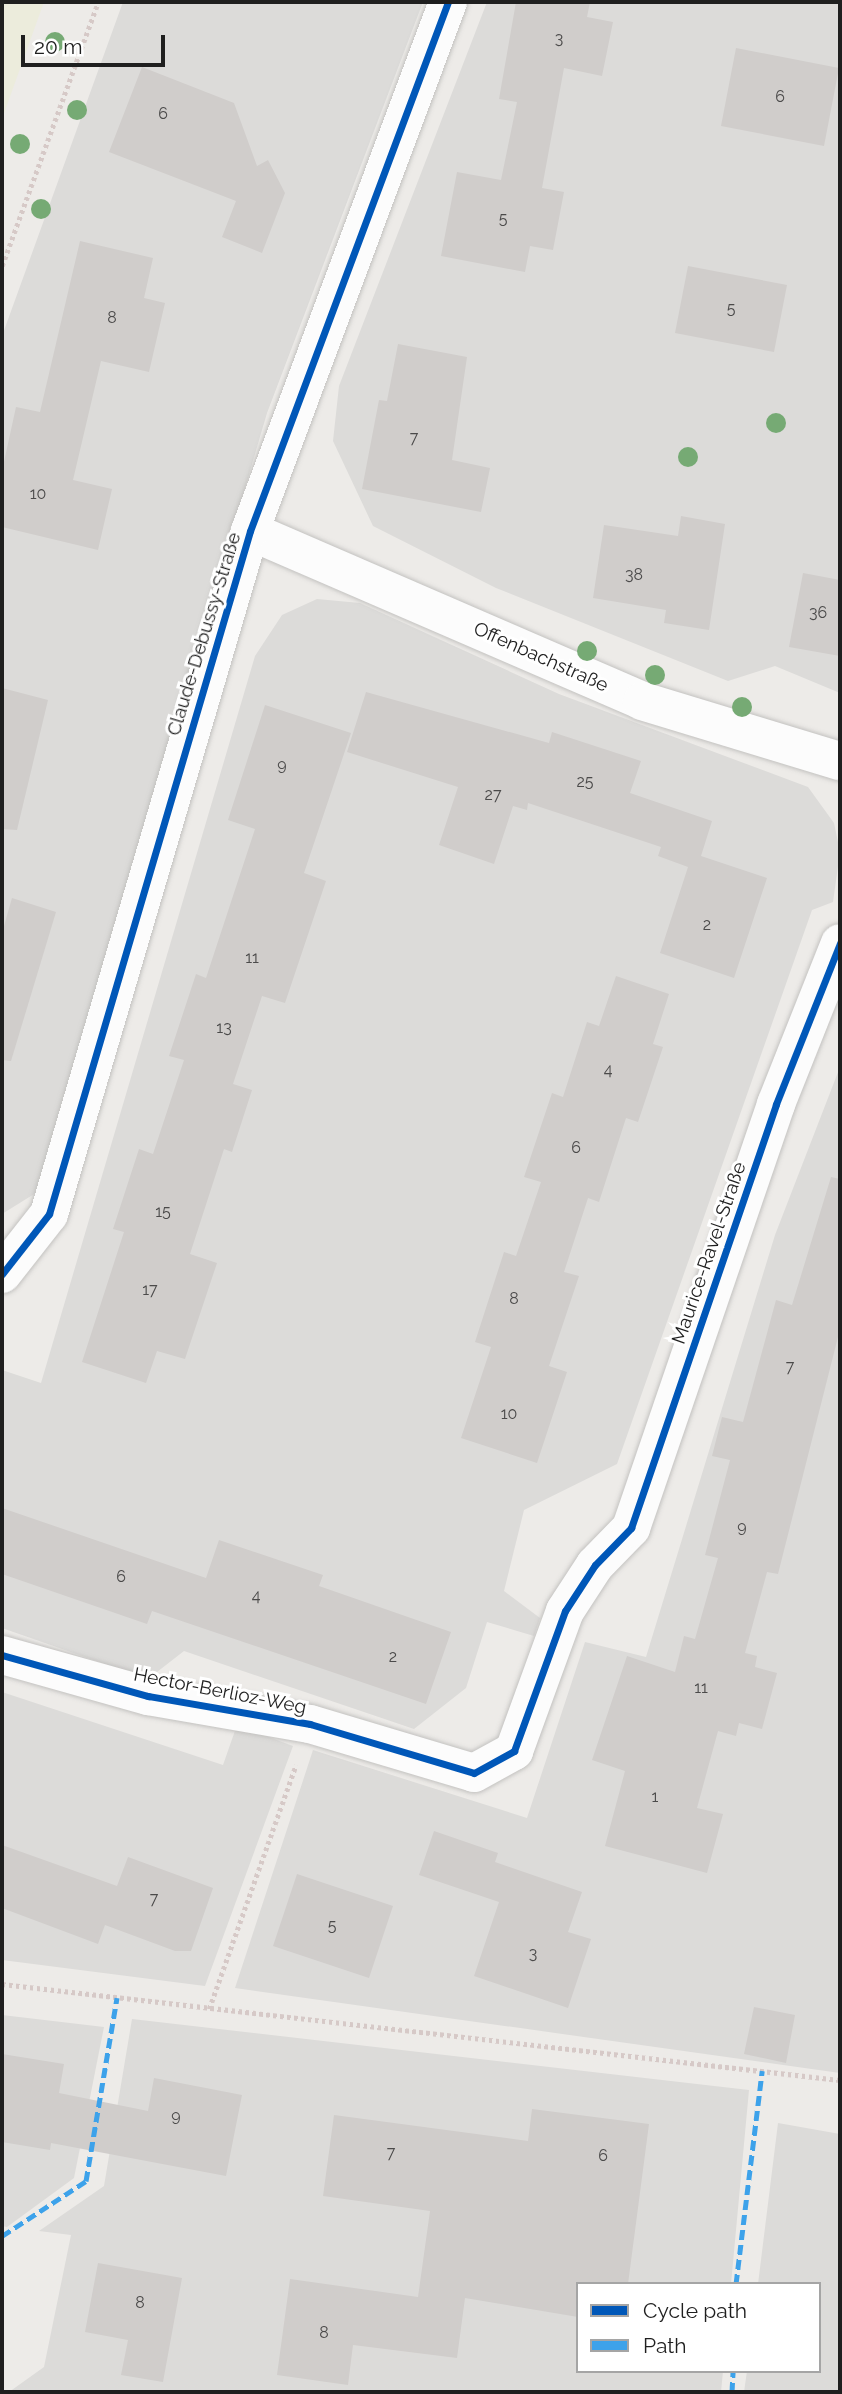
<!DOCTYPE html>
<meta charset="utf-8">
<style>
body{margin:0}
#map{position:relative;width:842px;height:2394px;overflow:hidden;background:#edebe8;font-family:Raleway,sans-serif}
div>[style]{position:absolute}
.residential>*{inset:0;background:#dcdbd9}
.farmland>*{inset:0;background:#ececdc}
.building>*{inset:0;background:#d0cdcb}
.path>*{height:4.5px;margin-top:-2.25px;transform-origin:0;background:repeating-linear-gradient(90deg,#d6c9c7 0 3.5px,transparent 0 7px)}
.roads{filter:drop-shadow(0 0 2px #c3c2c0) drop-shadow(0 0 2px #c3c2c0)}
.minor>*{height:38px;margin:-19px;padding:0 19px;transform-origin:19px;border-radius:19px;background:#fcfcfc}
.quiet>*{height:5px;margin-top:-2.5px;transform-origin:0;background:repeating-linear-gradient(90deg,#3da2ea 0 10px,transparent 0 15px)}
.cycleway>*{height:7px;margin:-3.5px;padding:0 3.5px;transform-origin:3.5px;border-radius:3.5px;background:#0057b8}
.trees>*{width:20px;height:20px;margin:-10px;border-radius:50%;background:#76aa74}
span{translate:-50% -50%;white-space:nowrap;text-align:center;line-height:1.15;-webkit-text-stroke:6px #fff;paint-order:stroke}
.number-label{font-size:16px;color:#4b4a4a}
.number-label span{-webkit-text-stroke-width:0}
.street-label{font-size:19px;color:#1f1f1f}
.frame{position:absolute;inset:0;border:4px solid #1f1f1f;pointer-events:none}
.legend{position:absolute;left:576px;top:2282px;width:245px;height:91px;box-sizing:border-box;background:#fff;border:2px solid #a5a5a5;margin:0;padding:9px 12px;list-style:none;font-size:21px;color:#1f1f1f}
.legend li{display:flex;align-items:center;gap:14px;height:35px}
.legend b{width:35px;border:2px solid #a5a5a5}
.scale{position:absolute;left:21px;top:35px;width:144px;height:32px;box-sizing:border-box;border:4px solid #1f1f1f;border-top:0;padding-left:9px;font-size:21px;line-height:24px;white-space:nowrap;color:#1f1f1f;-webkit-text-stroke:5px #fff;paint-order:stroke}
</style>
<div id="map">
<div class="residential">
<i style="clip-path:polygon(123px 2px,423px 2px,267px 413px,39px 1191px,2px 1214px,2px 336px)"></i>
<i style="clip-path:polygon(487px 2px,840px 2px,840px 693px,775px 666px,728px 681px,496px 588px,373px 526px,333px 441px,339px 386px)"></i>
<i style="clip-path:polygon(317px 599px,360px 603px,559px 694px,808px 787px,834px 823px,840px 852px,833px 902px,812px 910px,617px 1464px,524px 1510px,504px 1591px,540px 1618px,534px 1636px,487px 1622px,466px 1688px,414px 1729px,184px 1651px,148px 1679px,2px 1628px,2px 1370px,41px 1383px,255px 656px,282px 615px)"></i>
<i style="clip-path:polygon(840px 1067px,840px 2073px,235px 1988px,313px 1750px,527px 1818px,585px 1642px,646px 1657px,775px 1235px)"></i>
<i style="clip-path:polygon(2px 1692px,223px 1765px,237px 1725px,293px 1746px,205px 1986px,2px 1960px)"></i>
<i style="clip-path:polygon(2px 2015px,104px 2027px,74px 2178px,7px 2227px,2px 2226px)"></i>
<i style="clip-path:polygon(132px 2019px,749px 2090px,731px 2284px,578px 2284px,578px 2371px,723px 2371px,721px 2392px,9px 2392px,44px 2367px,71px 2235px,39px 2231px,104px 2186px)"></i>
<i style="clip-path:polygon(778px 2123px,840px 2134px,840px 2392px,744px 2392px,747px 2371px,819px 2371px,819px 2284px,758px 2284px)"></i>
</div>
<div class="farmland">
<i style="clip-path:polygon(2px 2px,44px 2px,2px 119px)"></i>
</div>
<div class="building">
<i style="clip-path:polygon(516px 2px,590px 2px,587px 17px,613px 22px,602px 76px,564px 68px,542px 188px,564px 192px,553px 250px,530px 246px,525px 272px,441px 256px,457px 172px,501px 180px,517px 102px,499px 99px)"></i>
<i style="clip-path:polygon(736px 48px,839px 68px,824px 146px,721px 126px)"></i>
<i style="clip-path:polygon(142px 67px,234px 103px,257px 166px,268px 160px,285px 193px,262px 253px,222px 237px,236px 201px,109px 152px)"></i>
<i style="clip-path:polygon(80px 241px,153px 258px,144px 298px,165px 303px,149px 372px,101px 361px,73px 480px,112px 489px,98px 550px,2px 527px,2px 471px,16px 407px,40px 412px)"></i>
<i style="clip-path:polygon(688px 266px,787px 285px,774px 352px,675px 333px)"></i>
<i style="clip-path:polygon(398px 344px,467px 357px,452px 460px,490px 468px,481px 512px,362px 489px,379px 400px,387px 401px)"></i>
<i style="clip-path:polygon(681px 516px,725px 524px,709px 630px,664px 623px,666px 610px,593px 598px,604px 525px,678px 536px)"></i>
<i style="clip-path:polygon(803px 573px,840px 580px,840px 656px,789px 647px)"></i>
<i style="clip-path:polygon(2px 688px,48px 700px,17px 830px,2px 829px)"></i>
<i style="clip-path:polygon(366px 692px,549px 743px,552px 732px,641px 761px,630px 793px,712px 821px,701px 856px,767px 878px,734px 978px,660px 953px,688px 867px,658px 856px,661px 847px,528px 803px,527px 810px,513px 806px,494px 864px,439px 845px,458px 787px,347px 752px)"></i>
<i style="clip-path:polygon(265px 705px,351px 733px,304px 873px,326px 881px,285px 1003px,262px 996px,233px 1084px,252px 1090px,232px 1152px,224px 1149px,190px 1254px,217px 1263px,185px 1359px,157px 1351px,146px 1383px,82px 1362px,124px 1232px,113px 1229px,139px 1149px,153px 1154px,184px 1060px,169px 1056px,196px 974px,206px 978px,255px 829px,228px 820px)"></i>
<i style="clip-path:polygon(12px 898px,56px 912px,11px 1061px,2px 1060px,2px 933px)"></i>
<i style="clip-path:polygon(616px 976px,669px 994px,653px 1044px,663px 1047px,638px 1122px,626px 1118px,599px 1202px,588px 1198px,564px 1272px,579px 1276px,549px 1366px,567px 1372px,537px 1463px,461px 1438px,491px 1347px,475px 1342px,504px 1252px,516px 1256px,541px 1182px,524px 1177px,552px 1093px,563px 1097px,587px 1022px,599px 1026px)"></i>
<i style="clip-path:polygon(831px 1177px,840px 1179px,840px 1329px,778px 1574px,767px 1572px,745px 1653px,757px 1656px,755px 1667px,777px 1673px,762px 1729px,739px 1723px,736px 1736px,718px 1731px,697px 1808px,723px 1814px,707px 1873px,605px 1846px,625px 1771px,592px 1760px,627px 1656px,675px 1672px,684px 1636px,695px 1639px,718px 1558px,705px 1555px,730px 1460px,712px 1456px,722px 1417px,743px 1422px,776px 1300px,792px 1305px)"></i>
<i style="clip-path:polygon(2px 1508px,206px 1578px,219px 1540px,323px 1575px,319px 1586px,451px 1632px,426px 1704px,152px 1611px,147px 1624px,2px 1574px)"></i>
<i style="clip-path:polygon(434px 1831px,498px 1853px,495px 1862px,582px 1892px,568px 1932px,591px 1939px,568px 2008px,474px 1976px,499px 1902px,419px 1875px)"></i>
<i style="clip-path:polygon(2px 1845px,117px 1886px,128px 1857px,213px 1888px,191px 1951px,175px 1951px,105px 1925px,98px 1944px,2px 1908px)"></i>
<i style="clip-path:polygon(297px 1874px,393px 1906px,369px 1978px,273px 1946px)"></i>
<i style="clip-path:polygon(754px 2007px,795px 2015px,786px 2063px,744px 2054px)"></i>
<i style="clip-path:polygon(2px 2054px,64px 2064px,59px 2093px,148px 2111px,154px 2078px,242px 2095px,226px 2176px,51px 2143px,50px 2150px,2px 2142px)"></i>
<i style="clip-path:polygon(532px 2109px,649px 2124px,628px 2284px,578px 2284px,578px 2317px,465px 2298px,457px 2358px,353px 2345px,348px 2385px,277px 2375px,290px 2279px,418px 2297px,430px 2211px,323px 2196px,334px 2115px,528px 2141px)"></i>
<i style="clip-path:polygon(98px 2263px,182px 2278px,163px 2382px,121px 2375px,128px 2340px,85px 2332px)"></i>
</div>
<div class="path">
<i style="left:2px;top:266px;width:281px;rotate:-70deg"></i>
<i style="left:2px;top:1984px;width:843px;rotate:6.54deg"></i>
<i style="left:209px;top:2009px;width:259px;rotate:-70.4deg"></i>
</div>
<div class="roads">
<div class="minor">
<i style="left:250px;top:531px;width:427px;rotate:23.4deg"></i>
<i style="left:642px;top:701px;width:207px;rotate:16.9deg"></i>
<i style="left:2px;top:1274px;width:76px;rotate:-51.9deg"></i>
<i style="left:49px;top:1214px;width:712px;rotate:-73.6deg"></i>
<i style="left:250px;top:531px;width:565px;rotate:-69.48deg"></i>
<i style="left:2px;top:1655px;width:152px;rotate:15.7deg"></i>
<i style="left:148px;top:1696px;width:164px;rotate:9.8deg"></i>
<i style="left:310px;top:1724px;width:171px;rotate:16.6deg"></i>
<i style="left:474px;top:1773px;width:46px;rotate:-28.8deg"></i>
<i style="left:514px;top:1751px;width:149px;rotate:-70deg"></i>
<i style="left:565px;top:1611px;width:55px;rotate:-56.9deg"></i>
<i style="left:595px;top:1565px;width:52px;rotate:-45.8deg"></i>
<i style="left:631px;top:1528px;width:448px;rotate:-71.1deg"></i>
<i style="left:776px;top:1104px;width:173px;rotate:-68.3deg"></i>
</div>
</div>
<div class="quiet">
<i style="left:2px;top:2236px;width:100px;rotate:-33.2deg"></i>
<i style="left:86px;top:2181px;width:186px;rotate:-80.4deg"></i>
<i style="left:736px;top:2284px;width:215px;rotate:-83deg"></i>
<i style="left:732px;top:2392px;width:21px;rotate:-87deg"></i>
</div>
<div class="cycleway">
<i style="left:2px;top:1274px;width:76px;rotate:-51.9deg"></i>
<i style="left:49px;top:1214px;width:712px;rotate:-73.6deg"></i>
<i style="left:250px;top:531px;width:565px;rotate:-69.48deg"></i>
<i style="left:2px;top:1655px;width:152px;rotate:15.7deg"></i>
<i style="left:148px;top:1696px;width:164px;rotate:9.8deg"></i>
<i style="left:310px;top:1724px;width:171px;rotate:16.6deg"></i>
<i style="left:474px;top:1773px;width:46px;rotate:-28.8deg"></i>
<i style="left:514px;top:1751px;width:149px;rotate:-70deg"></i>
<i style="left:565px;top:1611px;width:55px;rotate:-56.9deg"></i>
<i style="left:595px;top:1565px;width:52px;rotate:-45.8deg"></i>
<i style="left:631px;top:1528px;width:448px;rotate:-71.1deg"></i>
<i style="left:776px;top:1104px;width:173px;rotate:-68.3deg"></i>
</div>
<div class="trees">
<i style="left:55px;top:42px"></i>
<i style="left:77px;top:110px"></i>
<i style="left:20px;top:144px"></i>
<i style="left:41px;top:209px"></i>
<i style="left:776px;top:423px"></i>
<i style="left:688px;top:457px"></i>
<i style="left:587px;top:651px"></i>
<i style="left:655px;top:675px"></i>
<i style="left:742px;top:707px"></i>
</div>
<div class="number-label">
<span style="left:559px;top:39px">3</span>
<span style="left:780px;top:97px">6</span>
<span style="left:163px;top:114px">6</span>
<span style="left:503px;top:219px">5</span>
<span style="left:731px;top:309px">5</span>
<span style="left:112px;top:318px">8</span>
<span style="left:414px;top:438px">7</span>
<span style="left:38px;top:494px">10</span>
<span style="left:634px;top:575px">38</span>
<span style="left:818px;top:613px">36</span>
<span style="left:282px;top:765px">9</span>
<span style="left:585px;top:782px">25</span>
<span style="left:493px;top:795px">27</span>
<span style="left:707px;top:925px">2</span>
<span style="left:252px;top:958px">11</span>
<span style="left:224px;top:1028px">13</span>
<span style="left:608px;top:1070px">4</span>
<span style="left:576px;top:1148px">6</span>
<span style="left:163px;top:1212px">15</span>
<span style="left:150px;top:1290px">17</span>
<span style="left:514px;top:1299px">8</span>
<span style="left:790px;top:1367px">7</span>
<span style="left:509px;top:1414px">10</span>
<span style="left:742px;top:1527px">9</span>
<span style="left:121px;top:1577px">6</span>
<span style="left:256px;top:1596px">4</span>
<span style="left:393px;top:1657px">2</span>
<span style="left:701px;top:1688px">11</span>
<span style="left:655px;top:1797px">1</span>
<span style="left:154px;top:1899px">7</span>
<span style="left:332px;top:1926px">5</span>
<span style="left:533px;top:1954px">3</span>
<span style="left:176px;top:2116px">9</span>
<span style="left:391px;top:2153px">7</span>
<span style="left:603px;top:2156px">6</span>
<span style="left:140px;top:2303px">8</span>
<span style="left:324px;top:2333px">8</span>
</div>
<div class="street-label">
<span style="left:204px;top:634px;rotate:-73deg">Claude-Debussy-Straße</span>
<span style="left:541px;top:657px;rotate:24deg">Offenbachstraße</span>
<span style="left:709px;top:1253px;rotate:-71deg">Maurice-Ravel-Straße</span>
<span style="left:220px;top:1691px;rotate:11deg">Hector-Berlioz-Weg</span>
</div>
<div class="frame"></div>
<ul class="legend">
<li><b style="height:9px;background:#0057b8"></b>Cycle path</li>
<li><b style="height:9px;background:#3da2ea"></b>Path</li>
</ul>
<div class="scale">20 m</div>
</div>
